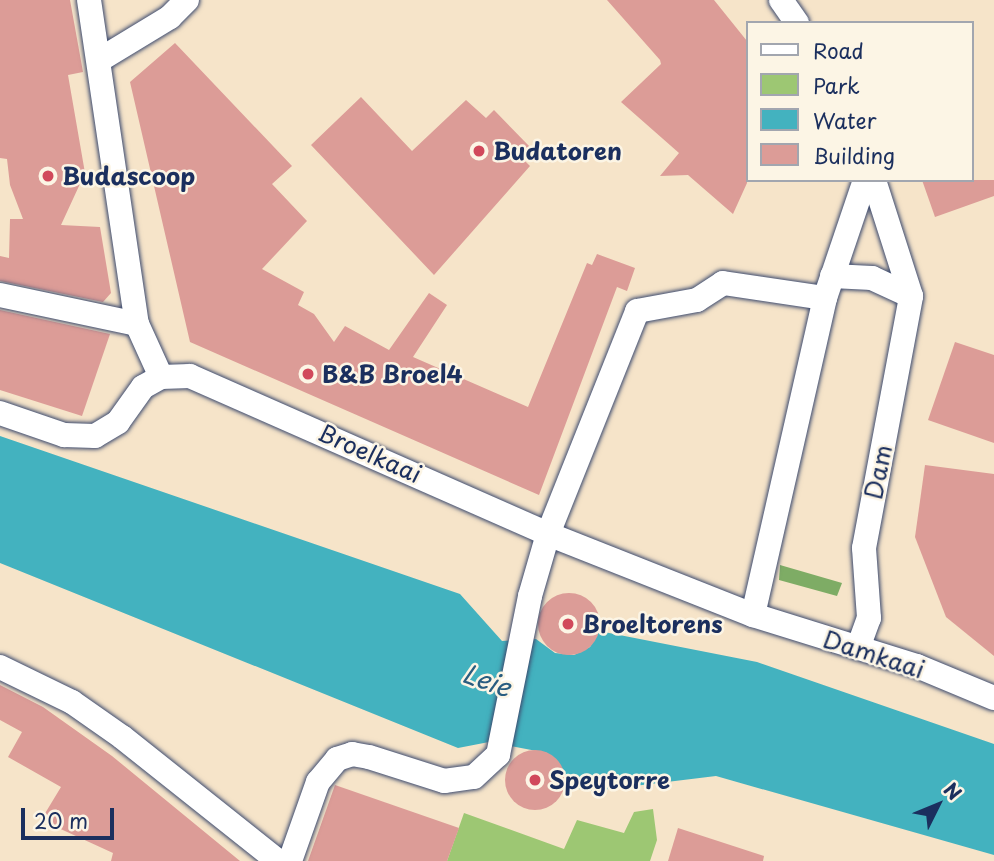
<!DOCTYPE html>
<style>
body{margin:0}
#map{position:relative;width:994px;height:861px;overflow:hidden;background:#f6e4c9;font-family:"Playpen Sans",sans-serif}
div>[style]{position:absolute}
.green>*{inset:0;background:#9dc773}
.forest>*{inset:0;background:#7eac65}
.water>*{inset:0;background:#43b2bf}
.building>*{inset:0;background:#dc9c97}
.round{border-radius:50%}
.roads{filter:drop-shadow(0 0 2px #3c4a6e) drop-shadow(0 0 2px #3c4a6e)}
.minor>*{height:24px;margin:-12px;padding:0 12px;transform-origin:12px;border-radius:12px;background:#fff}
.dots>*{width:19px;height:19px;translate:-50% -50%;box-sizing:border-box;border:4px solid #fcf5e5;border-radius:50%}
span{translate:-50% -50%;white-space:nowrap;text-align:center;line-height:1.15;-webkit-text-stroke:5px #fcf5e5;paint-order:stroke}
.poi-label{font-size:24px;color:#1b2f5e;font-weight:700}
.left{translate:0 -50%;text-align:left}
.street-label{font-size:24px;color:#1b2f5e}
.water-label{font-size:26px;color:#295d80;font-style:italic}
.legend{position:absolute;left:746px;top:21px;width:228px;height:161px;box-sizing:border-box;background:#fcf5e5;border:2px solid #a2a6af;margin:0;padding:9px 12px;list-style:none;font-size:21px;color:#1b2f5e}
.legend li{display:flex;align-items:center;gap:14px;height:35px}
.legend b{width:35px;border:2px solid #a2a6af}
.north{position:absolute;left:903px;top:770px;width:70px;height:70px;-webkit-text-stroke:5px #fcf5e5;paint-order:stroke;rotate:47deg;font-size:19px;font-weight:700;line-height:28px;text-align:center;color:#1b2f5e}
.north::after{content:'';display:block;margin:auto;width:24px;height:32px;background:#1b2f5e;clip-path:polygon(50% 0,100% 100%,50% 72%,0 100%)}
.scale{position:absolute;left:21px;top:808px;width:93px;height:32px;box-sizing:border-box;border:4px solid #1b2f5e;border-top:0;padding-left:9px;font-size:21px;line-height:24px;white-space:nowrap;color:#1b2f5e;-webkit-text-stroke:5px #fcf5e5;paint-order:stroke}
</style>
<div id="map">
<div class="green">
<i style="clip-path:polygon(653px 809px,657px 840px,650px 861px,447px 861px,464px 813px,564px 849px,577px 820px,624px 833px,634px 812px)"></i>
</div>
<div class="forest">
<i style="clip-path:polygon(780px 565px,842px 583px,837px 596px,779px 580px)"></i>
</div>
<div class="water">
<i style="clip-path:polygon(0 436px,460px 594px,502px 641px,536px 639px,555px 653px,574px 655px,590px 647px,599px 631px,757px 662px,994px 744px,994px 855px,716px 776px,593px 791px,564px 787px,563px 769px,547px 753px,489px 742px,458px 748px,0 563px)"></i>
</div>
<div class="building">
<i style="clip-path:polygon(0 0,70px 0,83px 72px,68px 75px,85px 173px,61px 225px,100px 227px,111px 293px,103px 302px,0 281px,0 256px,9px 258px,10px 219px,23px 219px,10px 185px,7px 159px,0 158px)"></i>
<i style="clip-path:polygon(607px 0,714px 0,747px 41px,747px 183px,733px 214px,688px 175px,660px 176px,679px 153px,621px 102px,661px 64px,660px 60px)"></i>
<i style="clip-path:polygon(175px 43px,292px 166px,272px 184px,307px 221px,262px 269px,304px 292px,298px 305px,314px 314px,334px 342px,345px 326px,389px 350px,429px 293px,447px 305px,413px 357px,528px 407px,587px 263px,592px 265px,597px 254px,635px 268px,627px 291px,617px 287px,539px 495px,190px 342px,130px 82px)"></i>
<i style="clip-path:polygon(361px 97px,412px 151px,466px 100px,486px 118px,494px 110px,530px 147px,520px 156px,530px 166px,434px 275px,311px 145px)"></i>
<i style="clip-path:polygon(922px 180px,994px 180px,994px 196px,935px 217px)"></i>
<i style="clip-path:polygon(0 310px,110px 334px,82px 416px,0 390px)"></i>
<i style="clip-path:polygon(955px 342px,994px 355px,994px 443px,928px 420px)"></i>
<i style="clip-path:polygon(925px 465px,994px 474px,994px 656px,946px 617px,915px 537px)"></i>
<i class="round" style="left:538px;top:593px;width:62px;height:62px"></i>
<i style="clip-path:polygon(0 685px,43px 707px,112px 756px,240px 861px,111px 861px,113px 853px,41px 820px,61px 787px,8px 757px,22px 732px,0 720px)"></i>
<i class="round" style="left:505px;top:750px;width:60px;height:60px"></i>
<i style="clip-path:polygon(335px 785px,459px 828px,447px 861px,308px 861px)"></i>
<i style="clip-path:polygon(678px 828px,764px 856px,763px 861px,668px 861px)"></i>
</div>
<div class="roads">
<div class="minor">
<i style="left:89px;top:0;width:328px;rotate:81.6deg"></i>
<i style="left:137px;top:324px;width:58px;rotate:65.6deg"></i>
<i style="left:781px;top:0;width:28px;rotate:55deg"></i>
<i style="left:101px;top:59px;width:81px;rotate:-31.3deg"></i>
<i style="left:170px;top:17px;width:24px;rotate:-45deg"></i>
<i style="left:832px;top:276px;width:40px;rotate:2.9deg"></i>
<i style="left:872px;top:278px;width:43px;rotate:24.8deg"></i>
<i style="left:0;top:295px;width:140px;rotate:12deg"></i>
<i style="left:0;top:413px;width:68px;rotate:19deg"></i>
<i style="left:64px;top:435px;width:31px;rotate:2deg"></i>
<i style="left:95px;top:436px;width:27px;rotate:-31deg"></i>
<i style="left:118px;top:422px;width:43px;rotate:-54.5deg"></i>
<i style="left:143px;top:387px;width:21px;rotate:-29deg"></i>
<i style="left:161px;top:377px;width:29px;rotate:-2deg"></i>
<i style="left:190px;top:376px;width:391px;rotate:23.8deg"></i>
<i style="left:548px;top:534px;width:220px;rotate:21.6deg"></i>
<i style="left:753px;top:615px;width:172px;rotate:17.3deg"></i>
<i style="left:917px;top:666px;width:83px;rotate:22.6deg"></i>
<i style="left:753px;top:615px;width:325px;rotate:-77.2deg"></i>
<i style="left:825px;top:298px;width:125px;rotate:-71.3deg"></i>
<i style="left:858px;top:648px;width:32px;rotate:-70deg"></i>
<i style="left:869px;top:618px;width:70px;rotate:-94.1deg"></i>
<i style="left:864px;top:548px;width:256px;rotate:-79.4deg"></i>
<i style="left:911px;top:296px;width:122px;rotate:-107.7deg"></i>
<i style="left:0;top:667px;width:80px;rotate:25.9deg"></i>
<i style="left:72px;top:702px;width:61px;rotate:35deg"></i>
<i style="left:122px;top:737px;width:199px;rotate:38.5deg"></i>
<i style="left:290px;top:861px;width:84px;rotate:-70.5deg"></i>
<i style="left:318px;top:782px;width:30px;rotate:-50deg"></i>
<i style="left:337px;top:759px;width:16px;rotate:-18deg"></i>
<i style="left:352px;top:754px;width:17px;rotate:10deg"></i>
<i style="left:369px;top:757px;width:79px;rotate:17.7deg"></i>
<i style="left:444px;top:781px;width:30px;rotate:-8deg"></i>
<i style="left:474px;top:777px;width:33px;rotate:-43deg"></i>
<i style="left:498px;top:755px;width:162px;rotate:-78.6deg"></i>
<i style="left:530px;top:596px;width:65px;rotate:-73.8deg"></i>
<i style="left:548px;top:534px;width:240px;rotate:-68.2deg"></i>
<i style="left:637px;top:311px;width:61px;rotate:-10.4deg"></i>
<i style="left:697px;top:300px;width:31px;rotate:-33deg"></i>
<i style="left:723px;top:283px;width:103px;rotate:8.4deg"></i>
</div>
</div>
<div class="dots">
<i style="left:479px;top:151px;background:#d1495b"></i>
<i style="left:48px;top:176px;background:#d1495b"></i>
<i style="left:308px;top:374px;background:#d1495b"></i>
<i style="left:568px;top:624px;background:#d1495b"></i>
<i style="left:535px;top:780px;background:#d1495b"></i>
</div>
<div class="poi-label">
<span class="left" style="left:493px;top:151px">Budatoren</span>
<span class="left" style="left:62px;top:176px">Budascoop</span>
<span class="left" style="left:322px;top:374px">B&amp;B Broel4</span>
<span class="left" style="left:582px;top:624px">Broeltorens</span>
<span class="left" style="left:549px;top:780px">Speytorre</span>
</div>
<div class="street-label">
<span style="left:370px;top:453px;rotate:24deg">Broelkaai</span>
<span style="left:878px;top:472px;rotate:-79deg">Dam</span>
<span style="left:874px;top:654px;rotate:18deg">Damkaai</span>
</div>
<div class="water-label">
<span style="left:487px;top:680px;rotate:19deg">Leie</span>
</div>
<ul class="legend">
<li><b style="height:9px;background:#fff"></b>Road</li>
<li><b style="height:19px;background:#9dc773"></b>Park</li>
<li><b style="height:19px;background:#43b2bf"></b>Water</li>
<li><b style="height:19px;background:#dc9c97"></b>Building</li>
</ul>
<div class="north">N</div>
<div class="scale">20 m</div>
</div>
